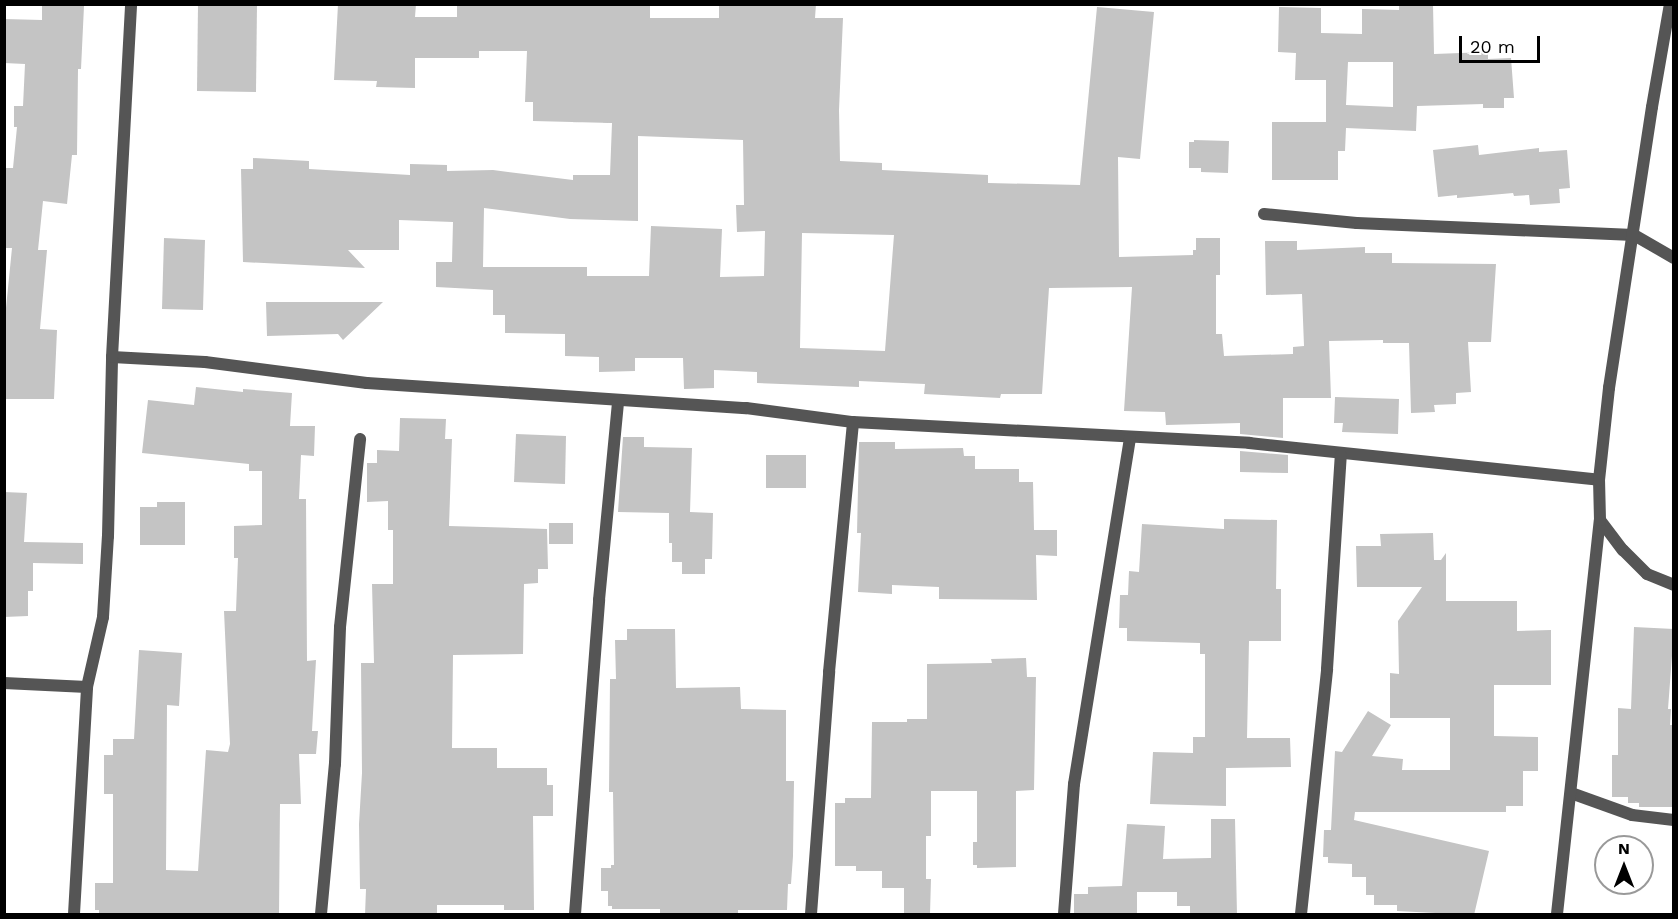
<!DOCTYPE html>
<style>
body{margin:0}
#map{position:relative;width:1678px;height:919px;overflow:hidden;background:#fff;font-family:"Work Sans",sans-serif}
div>[style]{position:absolute}
.building>*{inset:0;background:#c4c4c4}
.minor>*{height:12px;margin:-6px;padding:0 6px;transform-origin:6px;border-radius:6px;background:#555}
span{translate:-50% -50%;white-space:nowrap;text-align:center;line-height:1.15;-webkit-text-stroke:4.5px #fff;paint-order:stroke}
.frame{position:absolute;inset:0;border:6px solid #000;pointer-events:none}
.north{position:absolute;left:1594px;top:835px;width:60px;height:60px;box-sizing:border-box;background:#fff;border:2px solid #999;border-radius:50%;rotate:0deg;font-size:16px;font-weight:700;line-height:24px;text-align:center;color:#000}
.north::after{content:'';display:block;margin:auto;width:21px;height:27px;background:#000;clip-path:polygon(50% 0,100% 100%,50% 72%,0 100%)}
.scale{position:absolute;left:1459px;top:36px;width:81px;height:27px;box-sizing:border-box;border:3px solid #000;border-top:0;padding-left:8px;font-size:18px;line-height:21px;white-space:nowrap;color:#000;-webkit-text-stroke:4px #fff;paint-order:stroke}
</style>
<div id="map">
<div class="building">
<i style="clip-path:polygon(42px 4px,84px 6px,81px 69px,78px 69px,77px 155px,72px 155px,67px 204px,43px 201px,38px 250px,47px 250px,40px 329px,57px 330px,54px 399px,4px 399px,4px 328px,12px 248px,4px 248px,4px 168px,13px 168px,17px 127px,14px 127px,14px 106px,23px 106px,25px 64px,4px 63px,4px 19px,42px 20px)"></i>
<i style="clip-path:polygon(198px 4px,257px 4px,256px 92px,197px 91px)"></i>
<i style="clip-path:polygon(evenodd,338px 4px,416px 4px,415px 17px,457px 17px,457px 4px,650px 4px,650px 18px,719px 18px,719px 4px,816px 4px,815px 18px,843px 18px,839px 110px,840px 161px,882px 163px,882px 170px,988px 175px,988px 183px,1080px 185px,1097px 7px,1154px 12px,1140px 159px,1118px 157px,1119px 257px,1193px 255px,1193px 250px,1196px 250px,1196px 238px,1220px 238px,1220px 275px,1216px 275px,1216px 334px,1222px 334px,1224px 356px,1293px 354px,1293px 347px,1304px 346px,1302px 294px,1266px 295px,1265px 241px,1297px 241px,1297px 250px,1365px 247px,1365px 253px,1392px 253px,1392px 263px,1496px 264px,1491px 342px,1468px 342px,1471px 392px,1456px 393px,1456px 404px,1434px 405px,1435px 412px,1411px 413px,1409px 343px,1383px 343px,1383px 340px,1329px 341px,1331px 398px,1283px 398px,1283px 438px,1240px 434px,1240px 423px,1166px 425px,1165px 412px,1124px 411px,1132px 287px,1049px 288px,1042px 394px,1001px 394px,1000px 398px,924px 394px,925px 384px,859px 381px,859px 387px,757px 383px,757px 372px,714px 370px,714px 388px,684px 389px,683px 358px,635px 358px,635px 371px,599px 372px,599px 357px,565px 356px,565px 334px,505px 333px,505px 315px,493px 315px,493px 290px,436px 287px,436px 262px,452px 262px,453px 222px,399px 220px,399px 250px,348px 250px,365px 268px,243px 262px,241px 169px,253px 169px,253px 158px,309px 161px,309px 169px,410px 175px,410px 164px,447px 165px,447px 171px,493px 170px,573px 180px,573px 175px,610px 175px,612px 123px,533px 121px,533px 102px,525px 102px,527px 51px,479px 51px,479px 58px,415px 58px,415px 88px,376px 87px,377px 81px,334px 80px,338px 4px,638px 136px,743px 140px,744px 205px,736px 205px,737px 232px,765px 231px,764px 276px,720px 277px,722px 229px,651px 226px,649px 276px,587px 276px,587px 267px,483px 267px,484px 208px,570px 219px,638px 221px,638px 136px,338px 4px,802px 233px,894px 235px,885px 351px,800px 348px,802px 233px)"></i>
<i style="clip-path:polygon(evenodd,1399px 4px,1433px 4px,1434px 54px,1488px 52px,1488px 59px,1511px 58px,1514px 98px,1504px 98px,1504px 108px,1483px 108px,1483px 104px,1417px 106px,1416px 131px,1346px 128px,1345px 151px,1338px 151px,1338px 180px,1272px 180px,1272px 122px,1326px 122px,1326px 80px,1295px 80px,1296px 53px,1278px 52px,1279px 7px,1321px 8px,1321px 33px,1362px 34px,1362px 9px,1399px 10px,1399px 4px,1348px 62px,1393px 62px,1393px 107px,1346px 105px,1348px 62px)"></i>
<i style="clip-path:polygon(1194px 140px,1229px 141px,1228px 173px,1201px 172px,1201px 168px,1189px 168px,1189px 142px,1194px 142px)"></i>
<i style="clip-path:polygon(1478px 145px,1479px 155px,1539px 148px,1539px 152px,1567px 150px,1570px 188px,1559px 189px,1560px 203px,1530px 205px,1529px 195px,1514px 196px,1513px 193px,1457px 198px,1457px 195px,1438px 197px,1433px 150px)"></i>
<i style="clip-path:polygon(164px 238px,205px 240px,203px 310px,162px 309px)"></i>
<i style="clip-path:polygon(266px 302px,383px 302px,343px 340px,338px 334px,267px 336px)"></i>
<i style="clip-path:polygon(196px 387px,243px 392px,243px 389px,292px 393px,290px 426px,315px 426px,314px 456px,301px 455px,299px 499px,306px 499px,307px 661px,316px 660px,312px 731px,318px 731px,316px 754px,299px 754px,301px 804px,280px 804px,279px 915px,99px 915px,99px 910px,95px 910px,95px 883px,113px 883px,113px 794px,104px 794px,104px 755px,113px 755px,113px 739px,134px 739px,139px 650px,182px 653px,179px 706px,167px 705px,166px 870px,198px 871px,206px 750px,228px 752px,230px 744px,224px 611px,236px 611px,238px 558px,234px 558px,234px 526px,262px 525px,262px 471px,249px 471px,249px 464px,142px 453px,148px 400px,194px 405px)"></i>
<i style="clip-path:polygon(1335px 397px,1399px 399px,1398px 434px,1342px 432px,1343px 423px,1334px 423px)"></i>
<i style="clip-path:polygon(400px 418px,446px 419px,445px 439px,452px 439px,449px 526px,547px 529px,548px 569px,538px 569px,538px 583px,524px 584px,523px 654px,453px 655px,452px 748px,497px 748px,497px 768px,547px 768px,547px 785px,553px 785px,553px 816px,533px 816px,534px 910px,504px 910px,504px 905px,437px 905px,437px 915px,365px 915px,366px 889px,360px 889px,359px 824px,362px 773px,361px 663px,374px 663px,372px 584px,393px 584px,393px 530px,388px 530px,388px 501px,367px 502px,367px 463px,377px 463px,377px 450px,399px 451px)"></i>
<i style="clip-path:polygon(516px 434px,566px 436px,565px 484px,514px 482px)"></i>
<i style="clip-path:polygon(623px 437px,644px 437px,644px 447px,692px 448px,690px 512px,713px 513px,712px 559px,705px 559px,705px 574px,682px 574px,682px 562px,672px 562px,672px 543px,669px 543px,669px 513px,618px 512px)"></i>
<i style="clip-path:polygon(859px 442px,895px 442px,895px 449px,963px 448px,964px 456px,975px 456px,975px 469px,1019px 469px,1019px 482px,1033px 482px,1034px 530px,1057px 530px,1057px 556px,1036px 555px,1037px 600px,939px 599px,939px 587px,892px 585px,892px 594px,858px 592px,861px 533px,857px 533px)"></i>
<i style="clip-path:polygon(1240px 451px,1288px 455px,1288px 473px,1240px 472px)"></i>
<i style="clip-path:polygon(766px 455px,806px 455px,806px 488px,766px 488px)"></i>
<i style="clip-path:polygon(4px 492px,27px 493px,24px 542px,83px 543px,83px 564px,33px 563px,33px 591px,28px 591px,28px 616px,4px 617px)"></i>
<i style="clip-path:polygon(157px 502px,185px 502px,185px 545px,140px 545px,140px 507px,157px 507px)"></i>
<i style="clip-path:polygon(1224px 519px,1277px 520px,1276px 589px,1281px 589px,1281px 641px,1249px 641px,1247px 738px,1290px 738px,1291px 767px,1226px 768px,1226px 806px,1150px 804px,1153px 752px,1193px 753px,1193px 737px,1205px 737px,1205px 654px,1200px 654px,1200px 643px,1127px 641px,1127px 628px,1119px 628px,1120px 595px,1128px 595px,1129px 571px,1139px 572px,1142px 524px,1224px 529px)"></i>
<i style="clip-path:polygon(549px 523px,573px 523px,573px 544px,549px 544px)"></i>
<i style="clip-path:polygon(1433px 533px,1434px 560px,1441px 560px,1446px 553px,1446px 601px,1517px 601px,1517px 631px,1551px 630px,1551px 685px,1494px 685px,1494px 736px,1538px 737px,1538px 771px,1523px 771px,1523px 806px,1506px 806px,1506px 812px,1355px 812px,1354px 820px,1489px 851px,1474px 915px,1397px 911px,1397px 905px,1374px 905px,1374px 895px,1366px 895px,1366px 877px,1352px 877px,1352px 864px,1328px 863px,1328px 857px,1323px 857px,1324px 830px,1331px 830px,1335px 751px,1342px 752px,1368px 711px,1391px 725px,1372px 756px,1403px 759px,1402px 770px,1450px 770px,1450px 718px,1390px 718px,1390px 673px,1399px 674px,1398px 621px,1422px 587px,1357px 587px,1356px 546px,1381px 546px,1380px 534px)"></i>
<i style="clip-path:polygon(1634px 627px,1674px 629px,1668px 709px,1671px 709px,1670px 725px,1674px 725px,1674px 807px,1639px 807px,1639px 803px,1628px 803px,1628px 797px,1612px 797px,1612px 755px,1618px 755px,1618px 708px,1631px 709px)"></i>
<i style="clip-path:polygon(627px 629px,675px 629px,676px 688px,740px 687px,741px 709px,786px 710px,786px 781px,794px 781px,793px 856px,791px 884px,788px 884px,787px 910px,738px 910px,738px 915px,660px 915px,660px 909px,612px 909px,612px 906px,608px 906px,608px 891px,601px 891px,601px 868px,611px 868px,611px 865px,614px 865px,613px 792px,609px 792px,610px 679px,616px 679px,615px 640px,627px 640px)"></i>
<i style="clip-path:polygon(1026px 658px,1027px 677px,1036px 677px,1034px 790px,1016px 791px,1016px 867px,977px 868px,977px 865px,973px 865px,973px 842px,977px 842px,977px 791px,931px 791px,931px 836px,926px 836px,926px 879px,931px 879px,930px 914px,904px 914px,904px 888px,882px 888px,882px 871px,856px 871px,856px 866px,835px 866px,835px 803px,845px 803px,845px 798px,871px 798px,872px 722px,907px 722px,907px 719px,927px 719px,927px 664px,992px 663px,991px 659px)"></i>
<i style="clip-path:polygon(1211px 819px,1235px 819px,1237px 915px,1190px 915px,1190px 906px,1177px 906px,1177px 892px,1137px 892px,1137px 915px,1074px 915px,1074px 894px,1088px 894px,1088px 887px,1122px 886px,1127px 824px,1165px 826px,1163px 859px,1211px 858px)"></i>
</div>
<div class="minor">
<i style="left:1264px;top:214px;width:93px;rotate:5.5deg"></i>
<i style="left:1357px;top:223px;width:277px;rotate:2.5deg"></i>
<i style="left:1634px;top:235px;width:46px;rotate:29.9deg"></i>
<i style="left:112px;top:357px;width:93px;rotate:3.1deg"></i>
<i style="left:205px;top:362px;width:163px;rotate:7.4deg"></i>
<i style="left:367px;top:383px;width:380px;rotate:3.8deg"></i>
<i style="left:746px;top:408px;width:108px;rotate:7.5deg"></i>
<i style="left:853px;top:422px;width:397px;rotate:3deg"></i>
<i style="left:1249px;top:443px;width:352px;rotate:6deg"></i>
<i style="left:1600px;top:520px;width:38px;rotate:53deg"></i>
<i style="left:1623px;top:550px;width:34px;rotate:45deg"></i>
<i style="left:1647px;top:574px;width:29px;rotate:22deg"></i>
<i style="left:4px;top:683px;width:83px;rotate:2.8deg"></i>
<i style="left:1571px;top:793px;width:65px;rotate:19.8deg"></i>
<i style="left:1632px;top:815px;width:42px;rotate:6.8deg"></i>
<i style="left:74px;top:914px;width:227px;rotate:-86.7deg"></i>
<i style="left:87px;top:687px;width:72px;rotate:-77.1deg"></i>
<i style="left:103px;top:617px;width:81px;rotate:-86.5deg"></i>
<i style="left:108px;top:536px;width:179px;rotate:-88.7deg"></i>
<i style="left:112px;top:357px;width:354px;rotate:-86.9deg"></i>
<i style="left:321px;top:914px;width:151px;rotate:-84.7deg"></i>
<i style="left:335px;top:764px;width:137px;rotate:-87.9deg"></i>
<i style="left:340px;top:627px;width:189px;rotate:-83.9deg"></i>
<i style="left:575px;top:914px;width:315px;rotate:-85.6deg"></i>
<i style="left:599px;top:600px;width:200px;rotate:-84.5deg"></i>
<i style="left:811px;top:914px;width:243px;rotate:-85.7deg"></i>
<i style="left:829px;top:672px;width:251px;rotate:-84.5deg"></i>
<i style="left:1064px;top:914px;width:130px;rotate:-85.6deg"></i>
<i style="left:1074px;top:784px;width:350px;rotate:-80.8deg"></i>
<i style="left:1301px;top:914px;width:246px;rotate:-83.9deg"></i>
<i style="left:1327px;top:669px;width:214px;rotate:-86.3deg"></i>
<i style="left:1557px;top:914px;width:396px;rotate:-83.8deg"></i>
<i style="left:1600px;top:520px;width:40px;rotate:-91.4deg"></i>
<i style="left:1599px;top:480px;width:93px;rotate:-83.8deg"></i>
<i style="left:1609px;top:388px;width:284px;rotate:-81.3deg"></i>
<i style="left:1652px;top:107px;width:105px;rotate:-80.1deg"></i>
</div>
<div class="frame"></div>
<div class="north">N</div>
<div class="scale">20 m</div>
</div>
